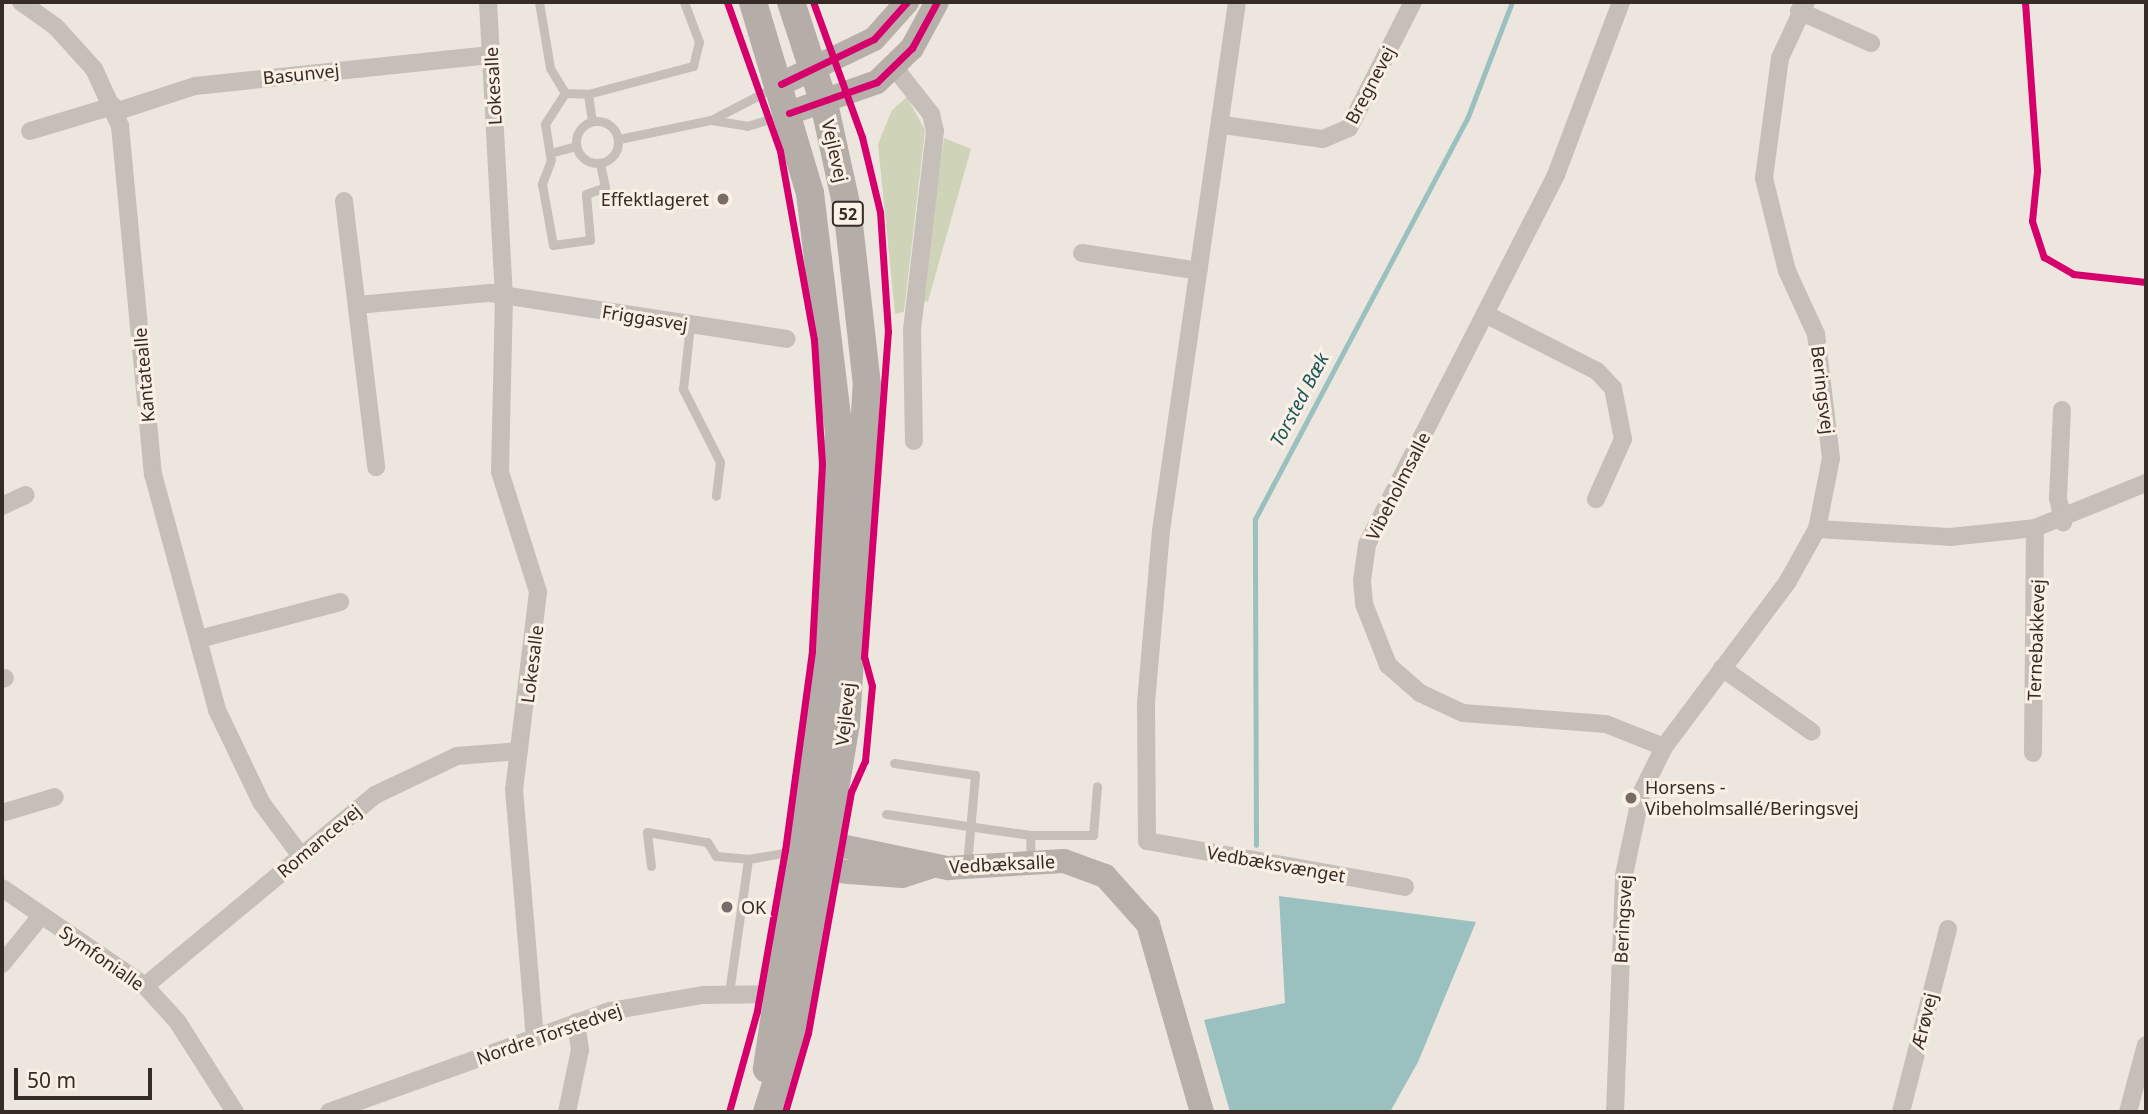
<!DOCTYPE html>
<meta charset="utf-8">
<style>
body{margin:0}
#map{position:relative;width:2148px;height:1114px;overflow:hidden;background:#ede6df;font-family:"Noto Sans",sans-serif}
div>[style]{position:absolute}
.green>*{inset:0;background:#cfd3b8}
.water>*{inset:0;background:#9ac0bf}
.stream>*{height:5px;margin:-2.5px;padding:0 2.5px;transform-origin:2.5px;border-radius:2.5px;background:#9ac0bf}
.lane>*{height:9px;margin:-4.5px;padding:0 4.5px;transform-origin:4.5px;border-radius:4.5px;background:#c6bfb9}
.lane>.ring{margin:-4.5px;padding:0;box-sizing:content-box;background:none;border:9px solid #c6bfb9;border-radius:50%}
.street>*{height:18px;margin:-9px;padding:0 9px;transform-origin:9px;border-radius:9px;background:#c6bfb9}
.secondary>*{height:24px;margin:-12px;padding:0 12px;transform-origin:12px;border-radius:12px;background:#b7afa9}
.primary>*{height:28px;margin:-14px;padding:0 14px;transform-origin:14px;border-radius:14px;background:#b5ada8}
.cycleway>*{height:7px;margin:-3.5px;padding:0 3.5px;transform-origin:3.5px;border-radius:3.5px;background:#d6006c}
.dots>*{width:19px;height:19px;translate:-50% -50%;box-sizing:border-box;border:4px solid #faf0e6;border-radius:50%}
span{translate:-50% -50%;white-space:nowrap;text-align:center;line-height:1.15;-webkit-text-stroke:6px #faf0e6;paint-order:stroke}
.shield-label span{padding:2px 5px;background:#faf0e6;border:2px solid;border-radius:5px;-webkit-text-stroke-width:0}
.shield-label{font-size:16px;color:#372b27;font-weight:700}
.street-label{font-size:18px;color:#372b27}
.poi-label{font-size:18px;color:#372b27}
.right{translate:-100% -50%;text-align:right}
.left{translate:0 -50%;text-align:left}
.water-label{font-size:19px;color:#1a585a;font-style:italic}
.frame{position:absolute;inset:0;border:4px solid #372b27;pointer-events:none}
.scale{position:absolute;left:14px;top:1068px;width:138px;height:32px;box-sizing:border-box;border:4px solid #372b27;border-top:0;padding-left:9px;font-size:21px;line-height:24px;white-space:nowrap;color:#372b27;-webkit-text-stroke:5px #faf0e6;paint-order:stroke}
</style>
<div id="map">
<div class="green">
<i style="clip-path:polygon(907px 97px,925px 130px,904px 312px,895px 314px,878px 144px,892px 110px)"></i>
<i style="clip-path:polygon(944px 138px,971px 149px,928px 301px,918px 304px)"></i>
</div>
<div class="water">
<i style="clip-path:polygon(1279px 896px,1476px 922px,1418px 1062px,1390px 1112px,1230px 1112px,1204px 1020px,1285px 1003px)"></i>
</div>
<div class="stream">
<i style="left:1256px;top:845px;width:326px;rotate:-90.2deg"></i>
<i style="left:1255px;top:519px;width:453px;rotate:-62.1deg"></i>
<i style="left:1467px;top:119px;width:125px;rotate:-69deg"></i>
</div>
<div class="lane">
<i style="left:539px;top:2px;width:67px;rotate:80.5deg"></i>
<i style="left:550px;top:68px;width:29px;rotate:59deg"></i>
<i style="left:565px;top:93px;width:37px;rotate:123deg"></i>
<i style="left:545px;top:124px;width:36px;rotate:81deg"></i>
<i style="left:551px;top:160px;width:26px;rotate:111deg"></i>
<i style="left:542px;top:184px;width:62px;rotate:79.8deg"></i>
<i style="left:553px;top:245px;width:37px;rotate:-8deg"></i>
<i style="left:590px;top:240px;width:46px;rotate:-95deg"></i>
<i style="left:586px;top:194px;width:20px;rotate:-20deg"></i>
<i style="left:605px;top:187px;width:25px;rotate:-102deg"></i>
<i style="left:565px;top:93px;width:23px;rotate:2deg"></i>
<i style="left:588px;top:94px;width:109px;rotate:-14.9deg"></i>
<i style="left:693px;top:66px;width:25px;rotate:-76deg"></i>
<i style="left:699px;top:42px;width:43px;rotate:-110.6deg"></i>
<i style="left:588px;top:94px;width:27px;rotate:82deg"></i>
<i style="left:711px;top:120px;width:36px;rotate:9deg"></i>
<i style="left:747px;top:126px;width:39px;rotate:-17deg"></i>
<i class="ring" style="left:576px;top:121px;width:33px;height:33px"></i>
<i style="left:619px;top:139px;width:94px;rotate:-11.7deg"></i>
<i style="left:711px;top:120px;width:72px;rotate:-27.3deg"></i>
<i style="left:550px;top:153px;width:27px;rotate:-15deg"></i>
<i style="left:690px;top:325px;width:64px;rotate:96.2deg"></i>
<i style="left:683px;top:389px;width:82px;rotate:63.1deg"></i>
<i style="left:720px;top:462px;width:34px;rotate:97deg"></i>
<i style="left:894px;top:763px;width:82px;rotate:8.4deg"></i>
<i style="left:975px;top:775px;width:89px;rotate:95.1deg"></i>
<i style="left:886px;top:814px;width:146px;rotate:8.3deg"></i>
<i style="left:1030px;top:835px;width:63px"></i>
<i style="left:1093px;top:835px;width:49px;rotate:-85.3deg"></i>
<i style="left:1030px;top:835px;width:26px;rotate:88deg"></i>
<i style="left:651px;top:866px;width:34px;rotate:-97deg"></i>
<i style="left:647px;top:832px;width:61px;rotate:9.5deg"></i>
<i style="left:707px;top:842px;width:17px;rotate:57deg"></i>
<i style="left:716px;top:856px;width:32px;rotate:5deg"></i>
<i style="left:729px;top:993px;width:135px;rotate:-81.9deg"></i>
<i style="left:748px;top:859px;width:48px;rotate:-9.7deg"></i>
</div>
<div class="street">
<i style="left:21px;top:2px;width:43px;rotate:35.5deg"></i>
<i style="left:56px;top:27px;width:57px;rotate:47.9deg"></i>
<i style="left:94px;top:69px;width:63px;rotate:65.5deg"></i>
<i style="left:120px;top:126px;width:350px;rotate:84.6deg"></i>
<i style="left:153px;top:474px;width:245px;rotate:74.8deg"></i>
<i style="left:217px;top:710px;width:102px;rotate:64.4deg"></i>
<i style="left:261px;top:802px;width:67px;rotate:53.5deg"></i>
<i style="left:488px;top:2px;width:294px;rotate:86.9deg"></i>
<i style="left:504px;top:296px;width:176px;rotate:91.3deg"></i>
<i style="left:500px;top:472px;width:126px;rotate:72.4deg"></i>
<i style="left:538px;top:592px;width:198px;rotate:96.9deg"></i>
<i style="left:514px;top:789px;width:249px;rotate:85.2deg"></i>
<i style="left:1237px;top:2px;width:534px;rotate:98.18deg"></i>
<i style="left:1161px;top:531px;width:173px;rotate:95deg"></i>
<i style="left:1146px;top:703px;width:138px;rotate:89.6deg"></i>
<i style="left:1147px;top:841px;width:262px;rotate:10.1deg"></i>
<i style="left:1621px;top:2px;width:185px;rotate:110.6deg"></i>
<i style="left:1556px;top:175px;width:415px;rotate:117.1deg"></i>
<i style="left:1367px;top:545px;width:35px;rotate:98deg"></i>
<i style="left:1362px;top:580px;width:24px;rotate:85deg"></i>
<i style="left:1364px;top:604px;width:66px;rotate:68.5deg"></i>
<i style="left:1388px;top:665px;width:43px;rotate:41.2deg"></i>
<i style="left:1420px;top:693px;width:47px;rotate:24.9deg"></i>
<i style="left:1463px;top:713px;width:143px;rotate:4.4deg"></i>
<i style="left:1606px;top:724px;width:62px;rotate:21.6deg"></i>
<i style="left:1799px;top:11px;width:79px;rotate:24deg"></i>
<i style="left:894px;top:67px;width:60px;rotate:51.8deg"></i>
<i style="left:931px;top:114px;width:17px;rotate:77deg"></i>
<i style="left:935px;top:131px;width:200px;rotate:96.6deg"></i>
<i style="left:912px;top:330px;width:111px;rotate:89deg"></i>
<i style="left:115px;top:112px;width:84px;rotate:-18deg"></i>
<i style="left:195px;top:86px;width:299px;rotate:-6deg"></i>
<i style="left:1223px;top:125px;width:101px;rotate:8deg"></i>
<i style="left:1323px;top:139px;width:28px;rotate:-23deg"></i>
<i style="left:1349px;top:128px;width:141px;rotate:-63.1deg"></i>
<i style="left:30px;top:131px;width:87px;rotate:-16.8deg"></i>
<i style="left:344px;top:201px;width:268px;rotate:83.1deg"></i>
<i style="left:1082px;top:253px;width:118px;rotate:8.7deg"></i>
<i style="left:357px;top:305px;width:134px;rotate:-5.2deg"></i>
<i style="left:490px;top:293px;width:300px;rotate:8.8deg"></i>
<i style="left:1485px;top:314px;width:126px;rotate:27deg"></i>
<i style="left:1597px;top:371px;width:23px;rotate:47deg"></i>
<i style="left:1613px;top:388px;width:52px;rotate:78.9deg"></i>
<i style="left:1623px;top:439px;width:66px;rotate:114.2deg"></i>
<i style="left:2062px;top:410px;width:88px;rotate:92.6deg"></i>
<i style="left:2058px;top:498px;width:25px;rotate:78deg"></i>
<i style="left:2px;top:506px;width:26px;rotate:-25deg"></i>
<i style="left:1817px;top:529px;width:133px;rotate:3.4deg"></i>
<i style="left:1950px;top:537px;width:85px;rotate:-6deg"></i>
<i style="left:2035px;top:528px;width:120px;rotate:-22.1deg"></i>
<i style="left:199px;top:639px;width:146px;rotate:-14.7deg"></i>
<i style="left:1722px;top:668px;width:110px;rotate:35.4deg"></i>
<i style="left:2px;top:679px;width:3px;rotate:-18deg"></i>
<i style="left:2033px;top:753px;width:225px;rotate:-89.5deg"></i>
<i style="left:2px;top:813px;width:55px;rotate:-16.8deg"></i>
<i style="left:2px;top:888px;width:173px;rotate:34.4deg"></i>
<i style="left:145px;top:986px;width:47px;rotate:47.6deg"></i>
<i style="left:177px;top:1021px;width:108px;rotate:57.5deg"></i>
<i style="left:2px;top:964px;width:60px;rotate:-51deg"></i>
<i style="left:145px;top:986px;width:299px;rotate:-39.7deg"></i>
<i style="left:375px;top:795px;width:91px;rotate:-25.4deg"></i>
<i style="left:457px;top:756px;width:62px;rotate:-4.6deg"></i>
<i style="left:329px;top:1112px;width:299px;rotate:-19.8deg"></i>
<i style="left:610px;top:1011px;width:94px;rotate:-9.8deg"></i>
<i style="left:703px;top:995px;width:73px;rotate:-0.8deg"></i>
<i style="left:567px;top:1112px;width:63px;rotate:-78.2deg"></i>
<i style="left:580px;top:1050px;width:28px;rotate:-98deg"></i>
<i style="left:1615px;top:1112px;width:237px;rotate:-87.8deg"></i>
<i style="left:1624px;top:875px;width:83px;rotate:-78.1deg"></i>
<i style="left:1641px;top:794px;width:52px;rotate:-63.9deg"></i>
<i style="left:1664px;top:747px;width:207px;rotate:-53.2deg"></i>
<i style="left:1788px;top:581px;width:60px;rotate:-60.9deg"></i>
<i style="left:1817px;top:529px;width:72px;rotate:-78.8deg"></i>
<i style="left:1831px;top:458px;width:125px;rotate:-96.9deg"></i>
<i style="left:1816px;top:334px;width:69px;rotate:-114.7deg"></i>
<i style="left:1787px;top:271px;width:96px;rotate:-103.9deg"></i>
<i style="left:1764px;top:178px;width:121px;rotate:-82.4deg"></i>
<i style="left:1780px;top:58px;width:62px;rotate:-65.1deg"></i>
<i style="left:1901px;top:1112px;width:189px;rotate:-75.6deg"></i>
<i style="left:2128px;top:1112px;width:69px;rotate:-75deg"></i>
</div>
<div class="secondary">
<i style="left:781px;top:84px;width:103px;rotate:-25.8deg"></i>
<i style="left:874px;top:39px;width:50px;rotate:-48.3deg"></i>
<i style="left:789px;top:113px;width:93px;rotate:-19.4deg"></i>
<i style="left:877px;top:82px;width:49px;rotate:-44.2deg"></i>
<i style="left:912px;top:48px;width:52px;rotate:-61.5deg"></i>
<i style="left:808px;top:850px;width:20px;rotate:-20deg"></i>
<i style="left:827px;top:843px;width:124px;rotate:11.7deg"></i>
<i style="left:948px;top:868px;width:116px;rotate:-3.5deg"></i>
<i style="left:1064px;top:861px;width:44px;rotate:20.1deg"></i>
<i style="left:1105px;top:876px;width:64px;rotate:48.1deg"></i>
<i style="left:1148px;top:924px;width:196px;rotate:74deg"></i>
<i style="left:806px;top:857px;width:21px;rotate:35deg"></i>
<i style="left:823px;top:869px;width:26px;rotate:7deg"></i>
<i style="left:849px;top:872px;width:53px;rotate:4.3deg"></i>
<i style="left:902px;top:876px;width:29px;rotate:-18deg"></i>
</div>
<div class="primary">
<i style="left:753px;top:2px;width:199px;rotate:73.4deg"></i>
<i style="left:810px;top:193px;width:241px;rotate:83.1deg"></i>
<i style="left:839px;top:432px;width:286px;rotate:93.8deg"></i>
<i style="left:820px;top:717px;width:356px;rotate:98.6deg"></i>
<i style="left:767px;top:1112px;width:98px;rotate:-72.1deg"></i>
<i style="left:797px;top:1019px;width:299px;rotate:-80.6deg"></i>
<i style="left:846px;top:724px;width:340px;rotate:-86.5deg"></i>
<i style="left:867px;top:385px;width:178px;rotate:-96.4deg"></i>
<i style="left:847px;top:208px;width:107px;rotate:-102.4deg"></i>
<i style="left:824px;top:103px;width:106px;rotate:-108.1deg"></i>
</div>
<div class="cycleway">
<i style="left:727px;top:2px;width:158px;rotate:70.4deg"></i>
<i style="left:780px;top:151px;width:192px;rotate:79.8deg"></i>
<i style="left:814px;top:340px;width:124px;rotate:86.3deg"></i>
<i style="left:822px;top:464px;width:187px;rotate:93.1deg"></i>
<i style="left:812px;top:651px;width:201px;rotate:97.7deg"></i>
<i style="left:785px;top:850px;width:163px;rotate:99.9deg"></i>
<i style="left:757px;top:1011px;width:105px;rotate:105.5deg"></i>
<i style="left:2025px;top:2px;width:169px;rotate:85.9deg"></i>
<i style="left:2037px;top:171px;width:50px;rotate:95.7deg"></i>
<i style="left:2032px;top:221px;width:38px;rotate:72deg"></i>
<i style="left:2044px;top:257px;width:34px;rotate:30deg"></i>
<i style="left:2073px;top:274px;width:73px;rotate:6.3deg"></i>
<i style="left:781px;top:84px;width:103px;rotate:-25.8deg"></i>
<i style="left:874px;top:39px;width:50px;rotate:-48.3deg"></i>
<i style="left:789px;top:113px;width:93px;rotate:-19.4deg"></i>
<i style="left:877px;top:82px;width:49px;rotate:-44.2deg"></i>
<i style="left:912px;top:48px;width:52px;rotate:-61.5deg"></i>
<i style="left:785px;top:1112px;width:82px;rotate:-73.8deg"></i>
<i style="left:808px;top:1033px;width:245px;rotate:-79.9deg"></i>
<i style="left:851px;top:792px;width:34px;rotate:-66deg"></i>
<i style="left:865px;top:761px;width:75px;rotate:-84.7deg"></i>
<i style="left:872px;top:686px;width:30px;rotate:-105deg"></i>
<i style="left:864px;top:657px;width:326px;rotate:-85.8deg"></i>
<i style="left:888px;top:332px;width:120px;rotate:-93.8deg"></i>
<i style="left:880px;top:212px;width:77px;rotate:-103.5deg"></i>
<i style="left:862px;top:137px;width:144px;rotate:-109.9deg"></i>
</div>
<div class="dots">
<i style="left:723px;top:199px;background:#776c67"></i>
<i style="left:1631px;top:798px;background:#776c67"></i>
<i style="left:727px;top:907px;background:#776c67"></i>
</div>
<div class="shield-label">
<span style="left:848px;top:214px">52</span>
</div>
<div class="street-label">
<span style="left:301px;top:74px;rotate:-6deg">Basunvej</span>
<span style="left:1370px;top:85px;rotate:-62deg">Bregnevej</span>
<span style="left:493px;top:86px;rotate:-93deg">Lokesalle</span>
<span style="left:835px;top:151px;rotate:77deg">Vejlevej</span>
<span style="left:645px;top:318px;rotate:9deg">Friggasvej</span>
<span style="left:144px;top:375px;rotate:-95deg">Kantatealle</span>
<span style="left:1823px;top:390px;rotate:83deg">Beringsvej</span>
<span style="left:1398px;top:486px;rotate:-63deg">Vibeholmsalle</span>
<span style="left:2036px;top:640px;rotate:-88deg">Ternebakkevej</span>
<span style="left:532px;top:664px;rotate:-83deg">Lokesalle</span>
<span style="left:845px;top:714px;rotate:-84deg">Vejlevej</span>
<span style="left:319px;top:841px;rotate:-40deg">Romancevej</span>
<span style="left:1002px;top:864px;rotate:-3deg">Vedbæksalle</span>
<span style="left:1276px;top:864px;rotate:10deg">Vedbæksvænget</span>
<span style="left:1623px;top:919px;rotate:-87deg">Beringsvej</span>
<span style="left:102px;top:958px;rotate:35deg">Symfonialle</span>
<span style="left:1924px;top:1021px;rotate:-76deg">Ærøvej</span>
<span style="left:549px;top:1034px;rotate:-19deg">Nordre Torstedvej</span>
</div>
<div class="poi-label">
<span class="right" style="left:709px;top:199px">Effektlageret</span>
<span class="left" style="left:1645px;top:798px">Horsens -<br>Vibeholmsallé/Beringsvej</span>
<span class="left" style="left:741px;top:907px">OK</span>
</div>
<div class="water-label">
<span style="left:1300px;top:400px;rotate:-62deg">Torsted Bæk</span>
</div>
<div class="frame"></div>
<div class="scale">50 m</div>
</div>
